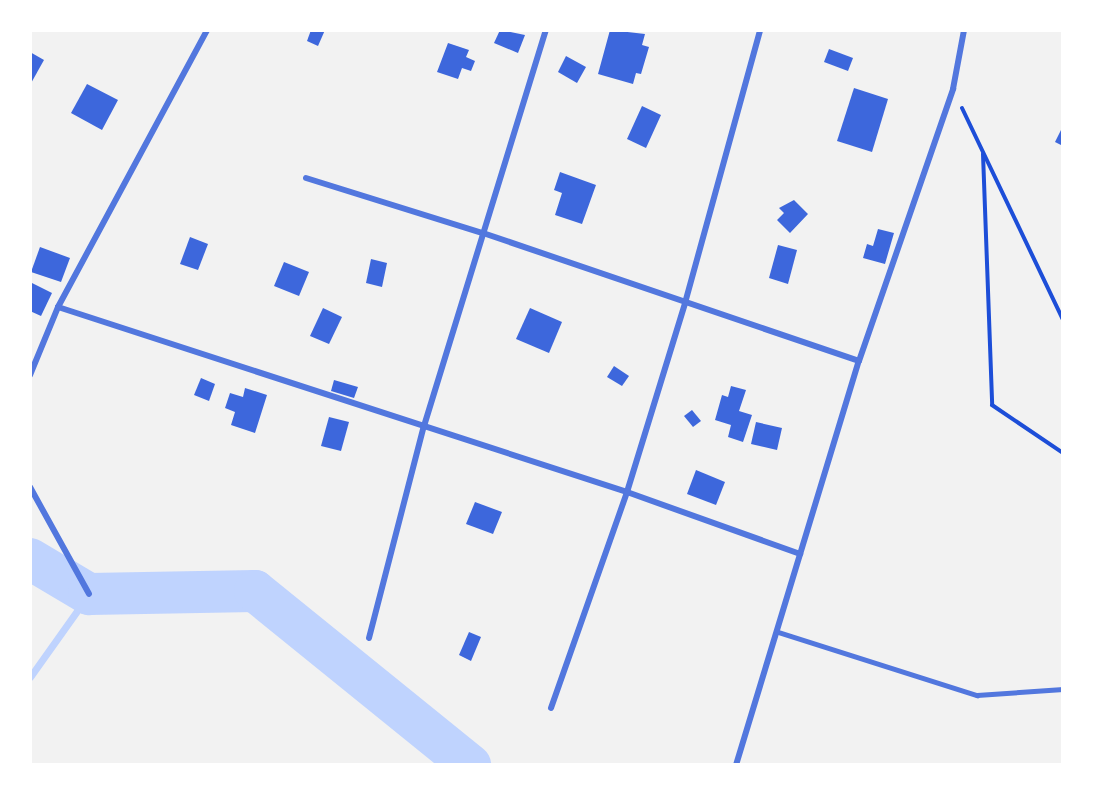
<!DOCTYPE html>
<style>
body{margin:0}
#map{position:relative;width:1093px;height:795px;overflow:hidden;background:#f2f2f2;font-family:"IBM Plex Serif",serif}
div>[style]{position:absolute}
.stream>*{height:7px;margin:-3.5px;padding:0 3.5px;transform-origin:3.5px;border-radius:3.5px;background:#bfd3fe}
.river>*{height:42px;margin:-21px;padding:0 21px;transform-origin:21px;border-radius:21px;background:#bfd3fe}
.building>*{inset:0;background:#3d67dc}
.path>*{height:4px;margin:-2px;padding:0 2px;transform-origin:2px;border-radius:2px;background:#1d4ed8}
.service>*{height:4.5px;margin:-2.25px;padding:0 2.25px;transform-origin:2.25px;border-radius:2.25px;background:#5277de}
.minor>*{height:6px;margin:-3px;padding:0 3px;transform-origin:3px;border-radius:3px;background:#5277de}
span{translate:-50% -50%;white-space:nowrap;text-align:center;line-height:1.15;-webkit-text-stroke:4.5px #fff;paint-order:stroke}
.frame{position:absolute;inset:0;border:32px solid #fff;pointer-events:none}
</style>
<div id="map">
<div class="stream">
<i style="left:30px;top:677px;width:102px;rotate:-54.6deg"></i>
</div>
<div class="river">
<i style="left:30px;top:559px;width:69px;rotate:30.7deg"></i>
<i style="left:89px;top:594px;width:166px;rotate:-1deg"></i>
<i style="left:255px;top:591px;width:277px;rotate:39deg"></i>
</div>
<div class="building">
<i style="clip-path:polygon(311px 30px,325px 30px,318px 46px,307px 41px)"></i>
<i style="clip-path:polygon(500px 30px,525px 35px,518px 53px,494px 43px)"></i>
<i style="clip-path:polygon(610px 30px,645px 34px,642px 45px,649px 47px,641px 74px,636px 73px,633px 84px,598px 74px)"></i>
<i style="clip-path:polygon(448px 43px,469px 50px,466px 57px,475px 61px,471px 71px,462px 68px,458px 79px,437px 72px)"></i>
<i style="clip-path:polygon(829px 49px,853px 58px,848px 71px,824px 62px)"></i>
<i style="clip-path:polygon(30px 52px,44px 60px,30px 85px)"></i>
<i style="clip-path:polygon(566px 56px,586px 67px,577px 83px,558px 72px)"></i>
<i style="clip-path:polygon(87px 84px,118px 100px,102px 130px,71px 113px)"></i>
<i style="clip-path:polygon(854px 88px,888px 99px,872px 152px,837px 141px)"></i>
<i style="clip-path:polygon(642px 106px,661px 115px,646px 148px,627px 139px)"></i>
<i style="clip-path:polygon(1063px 126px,1063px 146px,1055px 142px)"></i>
<i style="clip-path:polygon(560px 172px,596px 185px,582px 224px,555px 215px,562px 193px,554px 190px)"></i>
<i style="clip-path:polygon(794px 200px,808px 214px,790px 233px,777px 220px,784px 213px,779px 208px)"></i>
<i style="clip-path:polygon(878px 229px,894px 233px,885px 264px,863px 258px,867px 244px,873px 246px)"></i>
<i style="clip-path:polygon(190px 237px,208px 244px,198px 270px,180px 264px)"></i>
<i style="clip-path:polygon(778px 245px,797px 250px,788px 284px,769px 278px)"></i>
<i style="clip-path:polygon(40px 247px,70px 258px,61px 282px,31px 272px)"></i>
<i style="clip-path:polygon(371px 259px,387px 263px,382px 287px,366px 283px)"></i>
<i style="clip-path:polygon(284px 262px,309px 272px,299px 296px,274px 286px)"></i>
<i style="clip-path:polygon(30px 282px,52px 293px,41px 316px,30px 311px)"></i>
<i style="clip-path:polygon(323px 308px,342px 317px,329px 344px,310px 336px)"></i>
<i style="clip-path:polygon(530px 308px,562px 322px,549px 353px,516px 339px)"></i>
<i style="clip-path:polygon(614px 366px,629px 376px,622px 386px,607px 377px)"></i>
<i style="clip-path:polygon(201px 378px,215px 384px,209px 401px,194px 395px)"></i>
<i style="clip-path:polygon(334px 380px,358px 387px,354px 398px,331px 391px)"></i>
<i style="clip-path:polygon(731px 386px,746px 390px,739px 411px,752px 415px,743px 442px,728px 437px,731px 425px,715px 420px,722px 395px,728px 397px)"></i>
<i style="clip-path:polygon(245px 388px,267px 395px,255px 433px,231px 425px,235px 412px,225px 408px,230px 393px,243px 397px)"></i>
<i style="clip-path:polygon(692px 410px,701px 421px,693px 427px,684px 416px)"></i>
<i style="clip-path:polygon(329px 417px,349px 422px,341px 451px,321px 446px)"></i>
<i style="clip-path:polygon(756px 422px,782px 428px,777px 450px,751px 444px)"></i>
<i style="clip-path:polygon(696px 470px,725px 482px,716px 505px,687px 494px)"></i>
<i style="clip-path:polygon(475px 502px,502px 512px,493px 534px,466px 524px)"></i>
<i style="clip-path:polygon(469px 632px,481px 637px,471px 661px,459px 655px)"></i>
</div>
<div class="path">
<i style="left:962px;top:108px;width:235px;rotate:64.5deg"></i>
<i style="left:983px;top:154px;width:251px;rotate:87.9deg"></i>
<i style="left:992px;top:405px;width:86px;rotate:34.1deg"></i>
</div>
<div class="service">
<i style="left:778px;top:632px;width:209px;rotate:17.6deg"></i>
<i style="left:977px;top:695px;width:86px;rotate:-4deg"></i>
</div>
<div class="minor">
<i style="left:306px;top:178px;width:185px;rotate:17.3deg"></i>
<i style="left:483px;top:233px;width:397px;rotate:18.8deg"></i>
<i style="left:58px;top:307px;width:598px;rotate:18.01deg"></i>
<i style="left:627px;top:492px;width:184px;rotate:19.7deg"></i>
<i style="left:30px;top:375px;width:74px;rotate:-67.6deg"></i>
<i style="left:58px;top:307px;width:315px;rotate:-61.7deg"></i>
<i style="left:30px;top:487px;width:122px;rotate:61.1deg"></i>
<i style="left:369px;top:638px;width:219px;rotate:-75.5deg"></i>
<i style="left:424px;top:426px;width:414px;rotate:-72.9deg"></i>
<i style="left:551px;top:708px;width:229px;rotate:-70.6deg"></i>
<i style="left:627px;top:492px;width:198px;rotate:-72.9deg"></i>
<i style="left:685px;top:303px;width:283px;rotate:-74.6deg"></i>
<i style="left:736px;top:765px;width:422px;rotate:-73.1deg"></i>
<i style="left:859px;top:361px;width:288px;rotate:-70.9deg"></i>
<i style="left:953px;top:89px;width:60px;rotate:-79.4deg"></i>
</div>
<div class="frame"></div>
</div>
